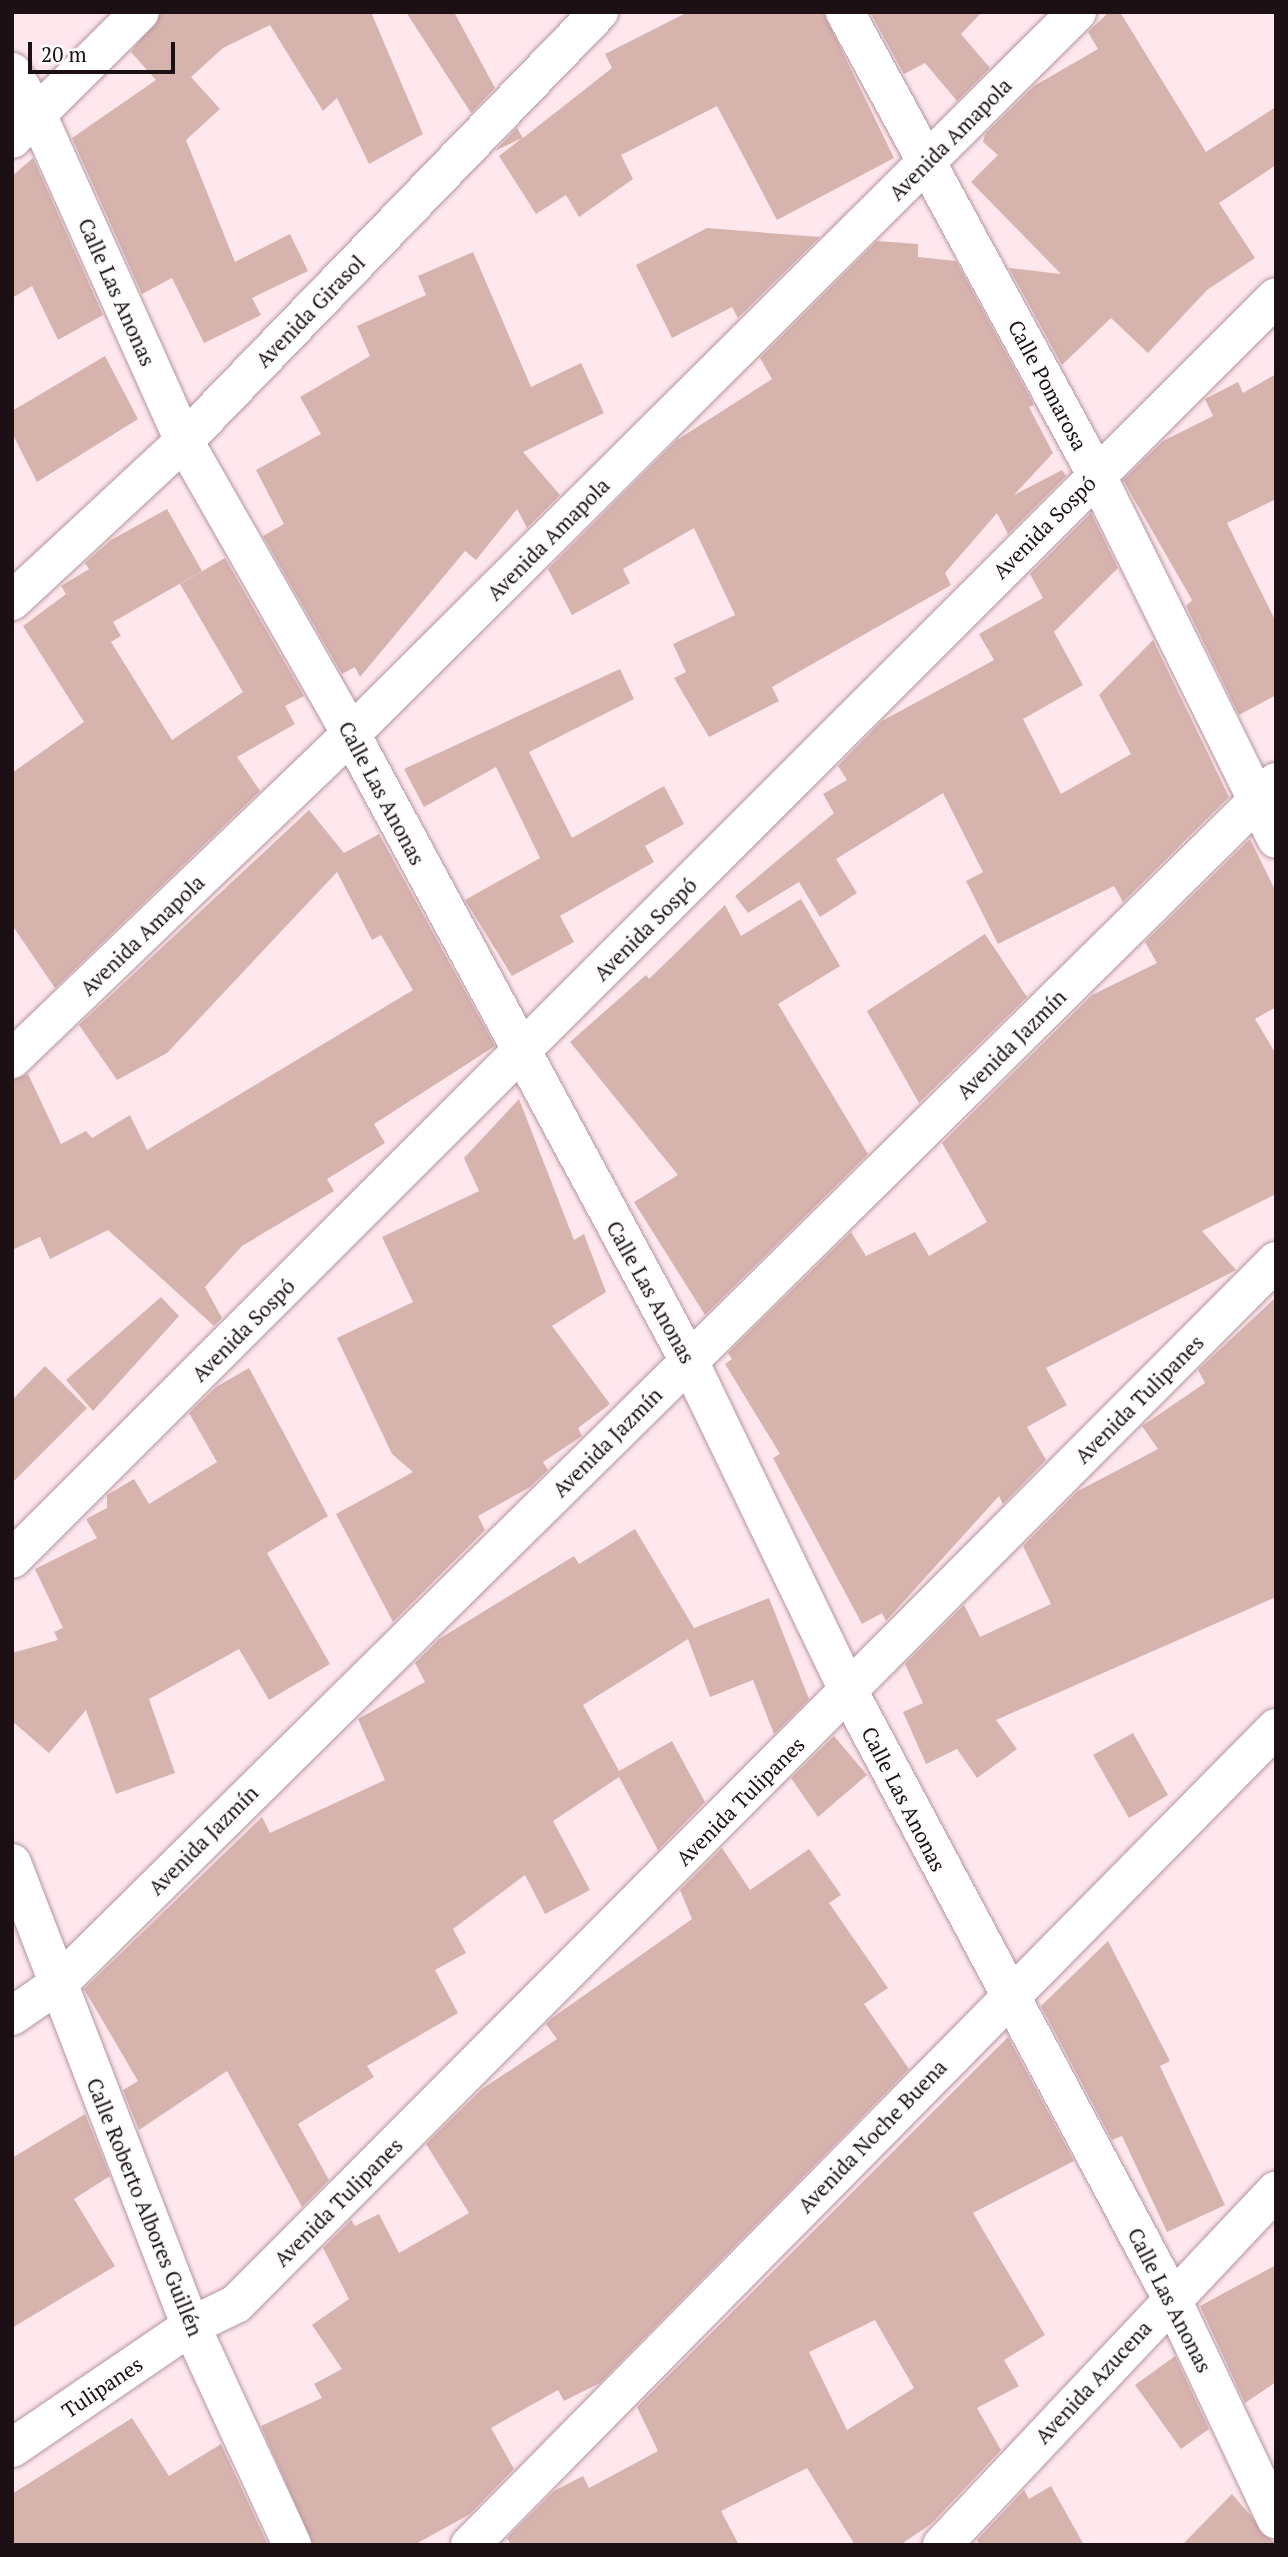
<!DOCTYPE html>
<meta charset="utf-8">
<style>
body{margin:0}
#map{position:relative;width:1288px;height:2557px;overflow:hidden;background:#fee8ee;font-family:"PT Serif",serif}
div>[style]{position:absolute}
.building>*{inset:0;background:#d6b3ad}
.roads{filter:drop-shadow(0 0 2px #b6959f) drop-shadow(0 0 2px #b6959f)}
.minor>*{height:38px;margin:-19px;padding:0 19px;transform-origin:19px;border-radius:19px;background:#fff}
span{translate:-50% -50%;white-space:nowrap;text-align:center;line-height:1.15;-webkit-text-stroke:5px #fcfcfc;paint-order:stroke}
.street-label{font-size:21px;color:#1c1014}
.frame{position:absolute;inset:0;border:14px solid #1c1014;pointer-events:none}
.scale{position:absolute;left:28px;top:42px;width:147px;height:32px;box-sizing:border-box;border:4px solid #1c1014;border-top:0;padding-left:9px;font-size:21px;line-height:24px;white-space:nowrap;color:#1c1014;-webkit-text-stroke:5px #fcfcfc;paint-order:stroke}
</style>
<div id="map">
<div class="building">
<i style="clip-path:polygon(161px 12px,371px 12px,423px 134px,369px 164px,337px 98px,323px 111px,270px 25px,223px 48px,191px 77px,220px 109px,186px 140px,235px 262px,290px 234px,308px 271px,252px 298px,261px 315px,204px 343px,172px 278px,142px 294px,72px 138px,156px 80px,131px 52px)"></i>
<i style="clip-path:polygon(406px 12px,454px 12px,495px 88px,471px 113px)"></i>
<i style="clip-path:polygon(688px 12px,823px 12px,894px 158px,777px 220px,717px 106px,621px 155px,633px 179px,579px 217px,566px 195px,536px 214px,499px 156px,522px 138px,495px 151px,517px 128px,523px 138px,612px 68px,605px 54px)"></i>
<i style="clip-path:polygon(870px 12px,982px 12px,961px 34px,990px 68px,957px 101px,925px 63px,904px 74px)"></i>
<i style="clip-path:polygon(1109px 12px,1120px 12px,1206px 152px,1276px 107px,1276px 165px,1219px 203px,1255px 258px,1207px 290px,1148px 353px,1111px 318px,1062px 365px,1009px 268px,1061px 274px,971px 182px,998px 155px,983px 142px,985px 134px,1034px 86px,1098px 49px,1088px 32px)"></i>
<i style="clip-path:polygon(33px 158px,103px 315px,58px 340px,32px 286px,12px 298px,12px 176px)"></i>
<i style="clip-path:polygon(707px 228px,820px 237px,738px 318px,732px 307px,672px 338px,636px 265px)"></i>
<i style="clip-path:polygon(877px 241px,918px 244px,918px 257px,956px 261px,1034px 405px,1029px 407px,1053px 453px,1014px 495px,1062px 470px,1066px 476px,1008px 534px,997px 513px,945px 573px,951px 585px,772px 687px,779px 701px,709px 737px,674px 678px,686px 672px,673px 644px,735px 615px,694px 528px,623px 569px,630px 583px,572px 615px,548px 569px,677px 440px,772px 379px,760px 358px)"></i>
<i style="clip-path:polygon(473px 252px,531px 387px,581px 363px,604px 413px,523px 452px,560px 495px,527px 528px,517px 509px,476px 560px,465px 551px,360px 677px,355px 667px,342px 674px,263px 536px,284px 524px,256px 470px,321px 434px,300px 397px,370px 356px,357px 326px,426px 295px,418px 276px)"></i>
<i style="clip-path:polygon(105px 356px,138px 419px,37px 482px,12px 433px,12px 411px)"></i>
<i style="clip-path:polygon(1276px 374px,1276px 499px,1227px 523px,1276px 622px,1276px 695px,1239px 715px,1186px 606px,1192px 600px,1123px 480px,1163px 441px,1213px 416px,1205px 399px,1238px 382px,1243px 393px)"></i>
<i style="clip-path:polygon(167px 509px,202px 571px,113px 622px,121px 636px,111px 642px,172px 740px,243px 692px,180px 584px,225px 558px,304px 696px,285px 706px,295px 724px,237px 757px,260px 791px,55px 988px,12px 925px,12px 773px,84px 722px,23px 626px,66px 594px,61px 586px,89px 569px,85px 563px,111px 540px)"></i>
<i style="clip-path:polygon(1091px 513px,1118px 568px,1054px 632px,1083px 685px,1023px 719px,1061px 794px,1131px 754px,1099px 695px,1153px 640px,1229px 797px,1123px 902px,1114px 886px,998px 944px,966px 881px,983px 872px,943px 793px,836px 859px,857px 893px,820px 917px,799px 882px,748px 913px,735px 896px,834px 813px,823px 794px,847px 780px,838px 766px,882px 721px,994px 660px,979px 634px,1043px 598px,1030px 574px)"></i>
<i style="clip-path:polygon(620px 669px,634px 699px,529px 752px,572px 838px,664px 786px,684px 824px,645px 846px,654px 862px,560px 916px,574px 942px,512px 976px,465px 900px,540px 858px,496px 767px,424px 807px,404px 769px)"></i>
<i style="clip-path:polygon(309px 810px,344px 853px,379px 834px,495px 1046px,374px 1124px,385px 1143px,327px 1179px,334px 1191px,242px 1246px,205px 1287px,222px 1318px,214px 1326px,108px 1230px,50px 1259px,40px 1237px,12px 1250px,12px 1080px,28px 1074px,61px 1144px,86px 1131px,92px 1138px,130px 1115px,147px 1150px,413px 990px,381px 935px,372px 940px,337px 872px,167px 1053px,117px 1080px,79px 1025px)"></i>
<i style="clip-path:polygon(1250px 839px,1276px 892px,1276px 1007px,1255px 1019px,1276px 1054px,1276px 1194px,1202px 1231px,1236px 1270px,1046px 1368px,1067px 1405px,1027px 1427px,1046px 1460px,1003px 1504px,999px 1496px,886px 1621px,882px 1613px,862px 1624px,773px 1458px,780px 1454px,725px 1364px,732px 1359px,728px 1353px,851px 1232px,866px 1256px,915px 1232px,929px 1256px,987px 1222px,942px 1143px,1092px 995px,1157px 963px,1145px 942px)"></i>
<i style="clip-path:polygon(801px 899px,840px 966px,778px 1004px,868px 1154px,705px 1315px,634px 1202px,678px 1175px,570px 1042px,646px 975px,649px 979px,725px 905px,741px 936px)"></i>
<i style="clip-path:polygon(985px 934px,1027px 997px,919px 1103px,867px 1011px)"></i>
<i style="clip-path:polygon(519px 1099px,574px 1240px,584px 1234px,606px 1292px,552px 1326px,610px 1404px,578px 1428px,582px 1436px,543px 1462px,548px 1470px,530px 1487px,478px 1516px,485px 1530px,393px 1622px,336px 1514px,413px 1472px,392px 1454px,337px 1338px,413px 1302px,382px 1237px,479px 1191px,464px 1158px)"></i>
<i style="clip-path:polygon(161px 1297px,179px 1316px,93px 1411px,66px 1380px)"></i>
<i style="clip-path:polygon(1276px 1297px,1276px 1597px,996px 1720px,1017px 1749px,977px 1778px,957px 1749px,926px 1764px,903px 1712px,923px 1703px,905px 1664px,964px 1605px,980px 1637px,1051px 1604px,1023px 1546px,1078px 1491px,1158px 1449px,1142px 1426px,1205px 1383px,1198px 1370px)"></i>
<i style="clip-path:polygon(45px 1366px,87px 1408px,12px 1483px,12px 1400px)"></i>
<i style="clip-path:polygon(249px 1368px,328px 1516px,267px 1553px,330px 1664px,269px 1700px,239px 1649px,149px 1699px,175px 1773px,116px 1794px,86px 1710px,49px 1753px,12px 1721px,12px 1653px,58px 1640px,54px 1632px,63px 1628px,35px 1569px,97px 1538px,86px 1519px,107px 1508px,107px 1495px,134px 1479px,149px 1504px,217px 1462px,189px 1413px,216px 1387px)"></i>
<i style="clip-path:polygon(635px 1529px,694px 1628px,769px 1598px,809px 1699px,774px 1734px,753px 1680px,710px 1697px,688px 1639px,583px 1705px,619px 1771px,672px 1741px,705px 1802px,658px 1850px,619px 1777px,553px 1821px,590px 1890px,545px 1914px,525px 1875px,453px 1929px,466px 1953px,435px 1970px,458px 2013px,367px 2066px,374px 2077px,298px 2124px,329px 2180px,302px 2207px,227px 2071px,139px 2130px,123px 2090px,138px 2081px,84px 1989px,262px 1817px,270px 1833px,385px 1780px,358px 1719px,425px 1682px,415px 1663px,439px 1639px,574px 1556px,579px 1564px)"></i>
<i style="clip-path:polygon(1133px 1733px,1168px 1795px,1129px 1818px,1093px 1755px)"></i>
<i style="clip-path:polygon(834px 1736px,867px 1775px,818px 1817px,791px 1778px)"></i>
<i style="clip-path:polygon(722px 1848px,750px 1890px,809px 1849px,841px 1895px,829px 1903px,888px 1988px,864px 2004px,909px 2069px,600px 2383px,564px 2401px,558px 2390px,491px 2428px,514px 2469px,470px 2514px,414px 2545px,313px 2545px,261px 2426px,322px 2398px,314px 2384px,342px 2369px,312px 2325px,349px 2299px,323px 2248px,351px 2220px,355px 2226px,379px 2214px,399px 2253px,469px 2213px,426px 2144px,482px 2089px,557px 2039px,546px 2024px,552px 2018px,692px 1919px,680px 1890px)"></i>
<i style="clip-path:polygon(1108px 1941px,1170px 2061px,1160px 2066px,1225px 2205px,1167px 2232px,1122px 2136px,1112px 2140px,1041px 2006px)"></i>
<i style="clip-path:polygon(evenodd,1008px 2037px,1074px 2161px,973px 2213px,1045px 2335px,1004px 2360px,1019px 2386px,977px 2408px,1001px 2450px,931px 2524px,900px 2545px,855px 2545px,807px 2468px,721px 2511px,739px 2545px,511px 2545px,507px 2538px,554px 2491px,583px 2476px,589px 2488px,658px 2451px,637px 2407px,1008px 2037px,875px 2320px,914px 2388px,847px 2430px,809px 2352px,875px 2320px)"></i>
<i style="clip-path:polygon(85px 2114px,110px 2176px,74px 2199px,115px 2266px,12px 2328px,12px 2158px)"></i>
<i style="clip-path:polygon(1276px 2265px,1276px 2382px,1245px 2403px,1200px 2306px)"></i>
<i style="clip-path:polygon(1175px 2356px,1209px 2429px,1181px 2449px,1135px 2385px)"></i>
<i style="clip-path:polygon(132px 2418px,169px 2476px,221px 2444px,268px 2545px,12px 2545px,12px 2494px)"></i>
<i style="clip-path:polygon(1051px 2486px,1084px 2545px,979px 2545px,977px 2540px,1024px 2490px,1029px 2499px)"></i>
<i style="clip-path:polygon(1232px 2494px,1276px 2545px,1182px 2545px)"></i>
</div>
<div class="roads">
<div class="minor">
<i style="left:845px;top:12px;width:526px;rotate:61.49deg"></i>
<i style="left:1096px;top:474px;width:407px;rotate:63.7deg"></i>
<i style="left:12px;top:72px;width:49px;rotate:59.2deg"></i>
<i style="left:37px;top:114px;width:359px;rotate:65.8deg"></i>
<i style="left:184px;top:441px;width:337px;rotate:60.3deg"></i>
<i style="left:351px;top:734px;width:712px;rotate:61.67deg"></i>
<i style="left:689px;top:1361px;width:368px;rotate:64.2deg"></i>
<i style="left:849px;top:1692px;width:685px;rotate:61.98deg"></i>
<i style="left:1171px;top:2297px;width:246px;rotate:64.7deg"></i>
<i style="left:12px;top:139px;width:180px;rotate:-44.8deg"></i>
<i style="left:12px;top:601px;width:235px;rotate:-42.9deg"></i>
<i style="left:184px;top:441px;width:597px;rotate:-45.95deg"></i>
<i style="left:12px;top:1059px;width:470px;rotate:-43.8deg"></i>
<i style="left:351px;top:734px;width:1024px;rotate:-44.84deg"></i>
<i style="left:12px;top:1559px;width:1786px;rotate:-44.95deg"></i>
<i style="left:12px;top:1863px;width:496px;rotate:68.9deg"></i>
<i style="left:191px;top:2326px;width:241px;rotate:65.2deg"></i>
<i style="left:12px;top:2016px;width:56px;rotate:-34.8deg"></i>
<i style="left:58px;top:1984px;width:1711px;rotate:-44.62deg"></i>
<i style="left:12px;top:2448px;width:217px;rotate:-34.3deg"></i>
<i style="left:191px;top:2326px;width:50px;rotate:-26.1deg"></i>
<i style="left:236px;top:2304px;width:1473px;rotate:-45.08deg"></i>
<i style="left:470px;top:2545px;width:1148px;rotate:-45.39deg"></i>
<i style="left:942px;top:2545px;width:487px;rotate:-46.7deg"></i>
</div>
</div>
<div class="street-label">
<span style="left:950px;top:139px;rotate:-45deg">Avenida Amapola</span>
<span style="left:117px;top:292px;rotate:66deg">Calle Las Anonas</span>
<span style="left:310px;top:311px;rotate:-46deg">Avenida Girasol</span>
<span style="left:1048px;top:385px;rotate:62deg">Calle Pomarosa</span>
<span style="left:1044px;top:527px;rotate:-45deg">Avenida Sospó</span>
<span style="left:548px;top:539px;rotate:-45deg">Avenida Amapola</span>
<span style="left:382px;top:793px;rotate:62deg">Calle Las Anonas</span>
<span style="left:645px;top:929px;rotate:-45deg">Avenida Sospó</span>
<span style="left:142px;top:935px;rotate:-44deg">Avenida Amapola</span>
<span style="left:1011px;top:1044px;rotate:-45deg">Avenida Jazmín</span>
<span style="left:651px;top:1292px;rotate:61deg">Calle Las Anonas</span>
<span style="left:243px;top:1330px;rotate:-45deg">Avenida Sospó</span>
<span style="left:1139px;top:1399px;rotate:-45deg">Avenida Tulipanes</span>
<span style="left:607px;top:1442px;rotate:-45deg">Avenida Jazmín</span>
<span style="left:904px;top:1799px;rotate:63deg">Calle Las Anonas</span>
<span style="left:740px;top:1801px;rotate:-45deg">Avenida Tulipanes</span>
<span style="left:203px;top:1840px;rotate:-45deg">Avenida Jazmín</span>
<span style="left:872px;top:2136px;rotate:-46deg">Avenida Noche Buena</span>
<span style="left:338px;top:2202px;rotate:-45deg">Avenida Tulipanes</span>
<span style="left:145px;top:2207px;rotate:68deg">Calle Roberto Albores Guillén</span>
<span style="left:1170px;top:2300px;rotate:63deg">Calle Las Anonas</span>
<span style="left:1093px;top:2382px;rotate:-47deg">Avenida Azucena</span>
<span style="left:102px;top:2387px;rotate:-34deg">Tulipanes</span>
</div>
<div class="frame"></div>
<div class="scale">20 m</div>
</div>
